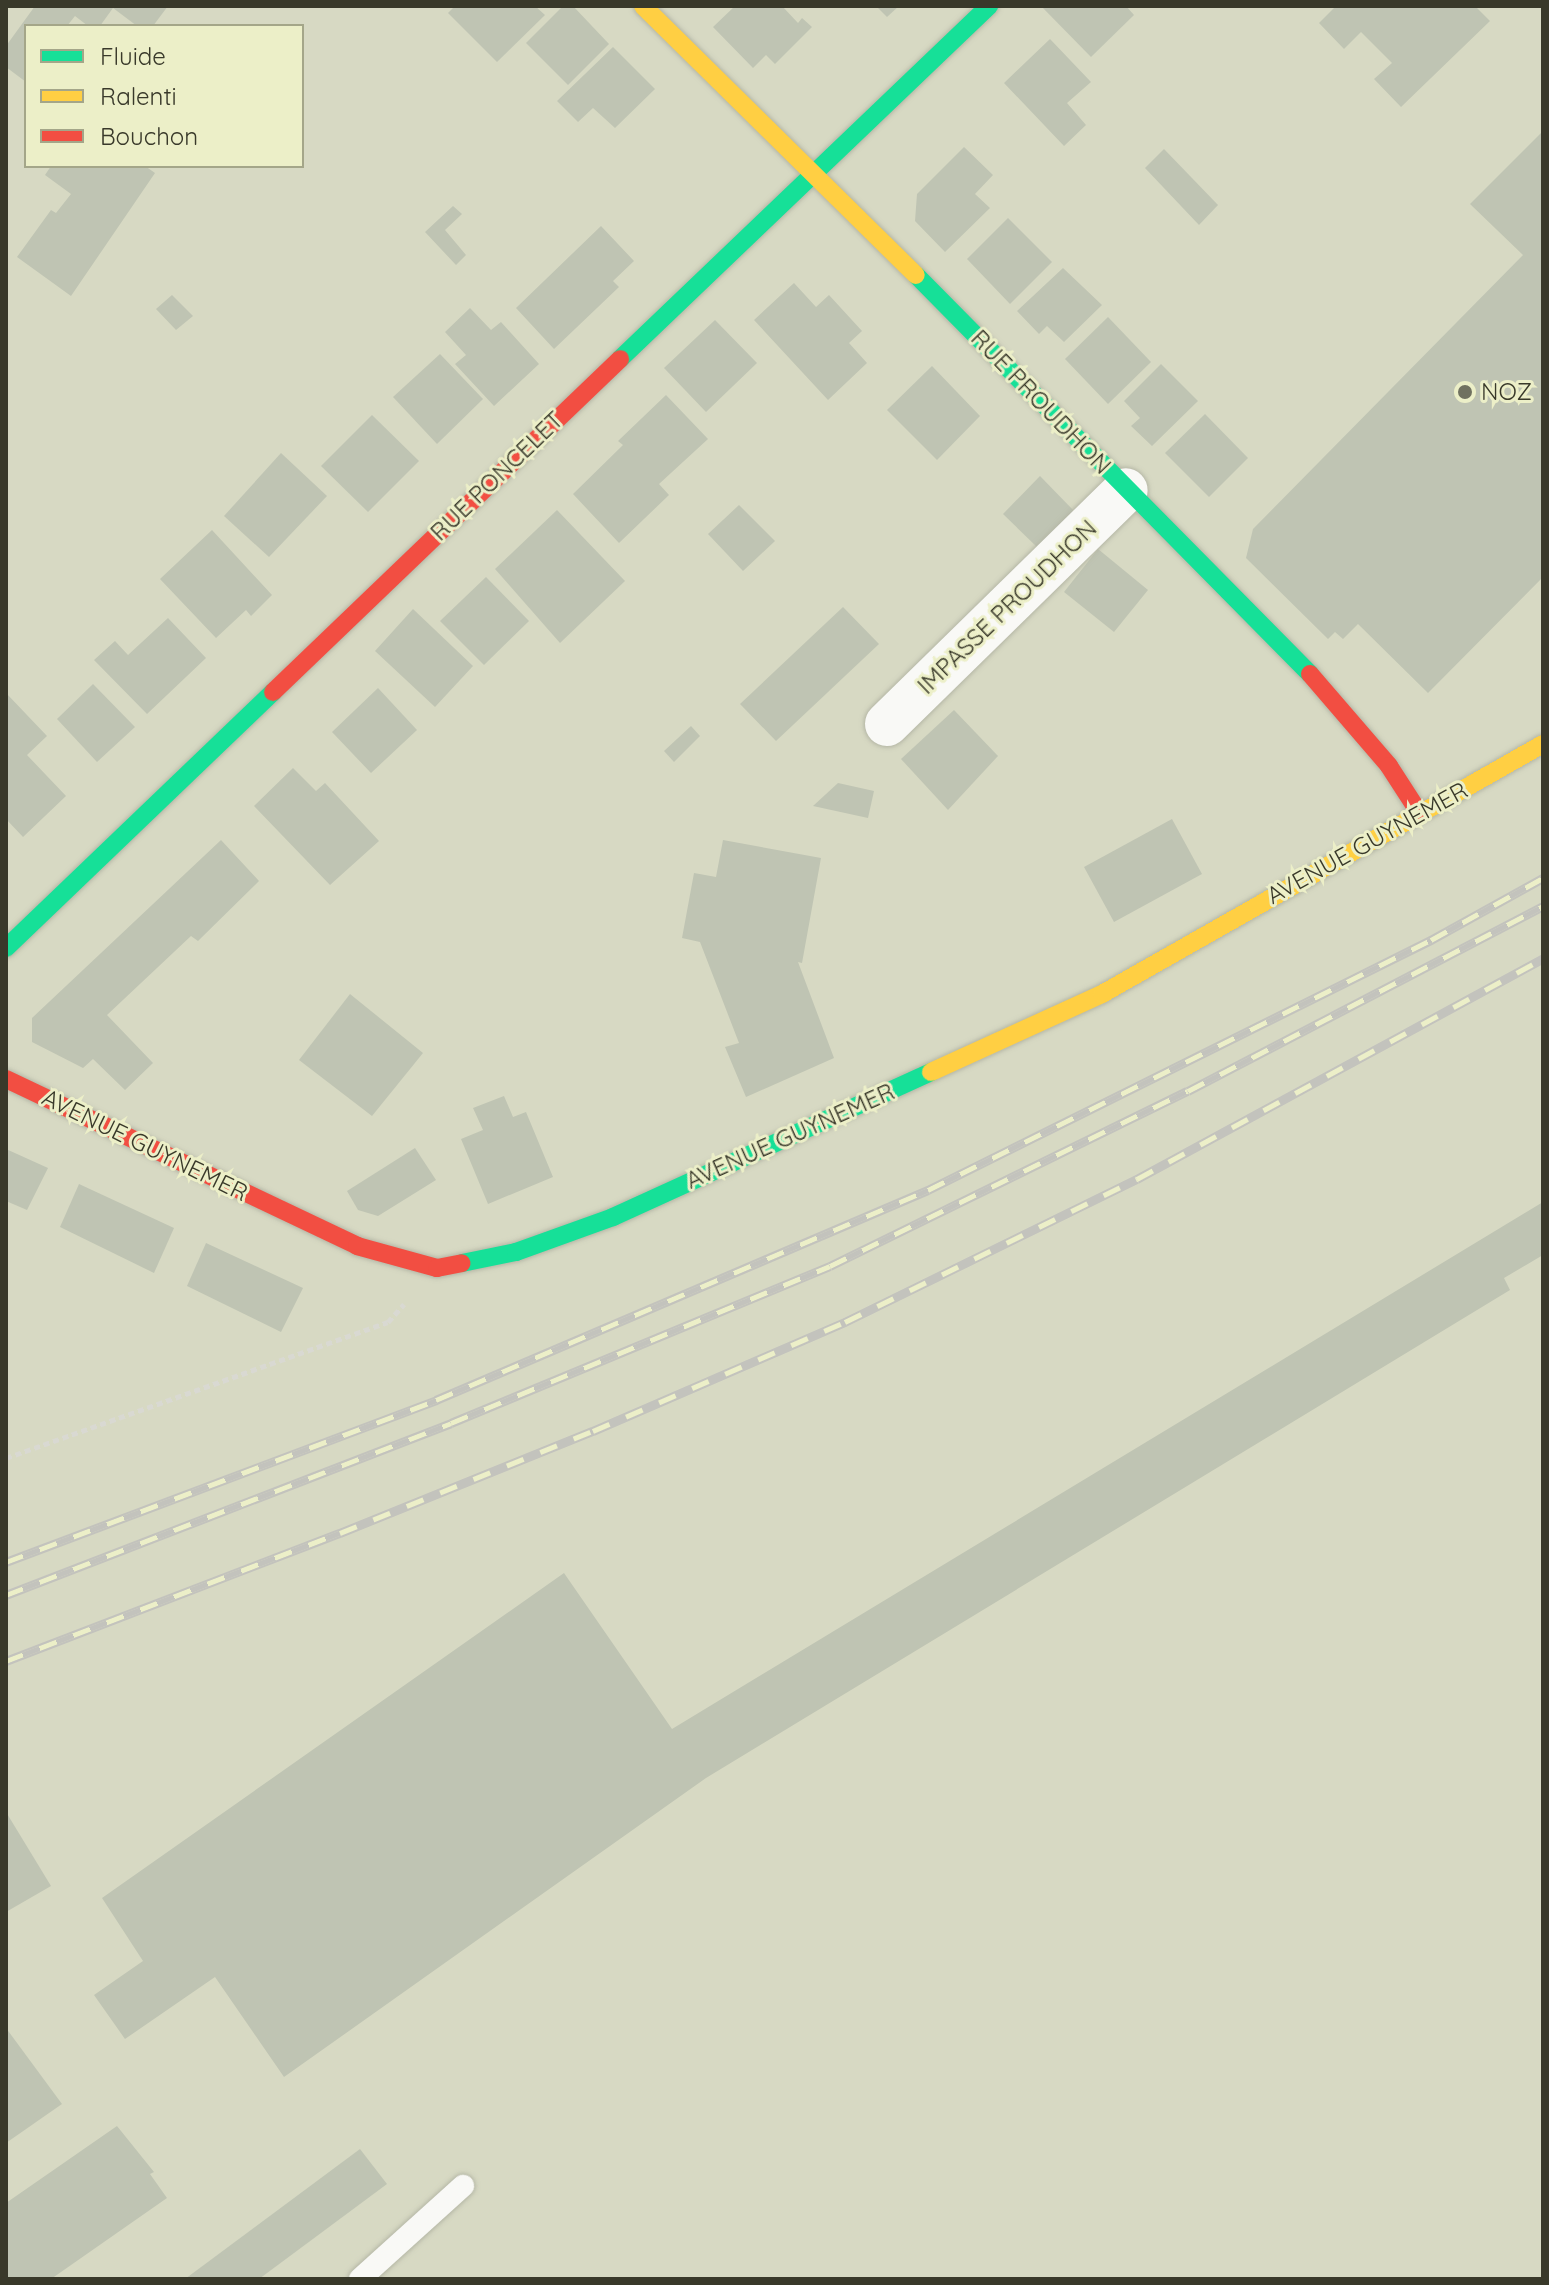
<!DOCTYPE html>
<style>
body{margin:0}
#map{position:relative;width:1549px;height:2285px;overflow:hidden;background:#d7d9c3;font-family:Quicksand,sans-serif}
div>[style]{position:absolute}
.building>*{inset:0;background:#bfc4b3}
.path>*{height:5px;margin-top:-2.5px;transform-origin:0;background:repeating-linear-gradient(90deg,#d9d9d2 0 6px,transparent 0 10px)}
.roads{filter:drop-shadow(0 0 2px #b5b7a6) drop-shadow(0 0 2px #b5b7a6)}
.lane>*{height:22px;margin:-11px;padding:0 11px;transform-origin:11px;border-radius:11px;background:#f9f9f6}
.street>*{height:44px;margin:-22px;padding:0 22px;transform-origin:22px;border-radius:22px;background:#f9f9f6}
.fast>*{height:18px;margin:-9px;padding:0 9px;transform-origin:9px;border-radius:9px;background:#16e098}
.slow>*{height:18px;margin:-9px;padding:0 9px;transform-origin:9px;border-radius:9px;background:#ffcf43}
.jam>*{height:18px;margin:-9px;padding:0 9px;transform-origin:9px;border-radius:9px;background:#f24e42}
.rail>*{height:9px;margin-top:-4.5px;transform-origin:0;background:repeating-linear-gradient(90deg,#ecefc8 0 18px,#c3c3bd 0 36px);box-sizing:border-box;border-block:2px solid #c3c3bd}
.dots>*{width:22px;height:22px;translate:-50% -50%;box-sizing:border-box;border:4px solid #ecefc8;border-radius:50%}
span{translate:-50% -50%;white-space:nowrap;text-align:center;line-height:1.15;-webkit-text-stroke:6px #ecefc8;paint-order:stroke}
.poi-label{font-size:24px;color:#39392a}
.left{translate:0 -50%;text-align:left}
.street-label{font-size:24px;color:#39392a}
.frame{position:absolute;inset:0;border:8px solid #39392a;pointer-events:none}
.legend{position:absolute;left:24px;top:24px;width:280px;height:144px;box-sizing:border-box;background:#ecefc8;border:2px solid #a4a689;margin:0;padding:10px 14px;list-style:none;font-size:24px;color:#39392a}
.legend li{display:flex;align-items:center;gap:16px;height:40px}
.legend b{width:40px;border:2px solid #a4a689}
</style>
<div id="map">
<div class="building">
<i style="clip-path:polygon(35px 6px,168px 6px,153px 26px,137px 26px,113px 8px,100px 26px,88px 26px,75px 16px,67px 26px,26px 26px,26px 82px,6px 67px,6px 46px)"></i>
<i style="clip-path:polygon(455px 6px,535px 6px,545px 15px,497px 62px,448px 13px)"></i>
<i style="clip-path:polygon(563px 6px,573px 6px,609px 44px,568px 85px,526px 43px)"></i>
<i style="clip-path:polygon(735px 6px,782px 6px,798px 23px,802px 18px,812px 27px,775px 64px,766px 55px,753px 68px,713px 27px)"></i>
<i style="clip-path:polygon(876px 6px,899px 6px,887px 17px)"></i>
<i style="clip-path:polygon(1041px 6px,1126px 6px,1134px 15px,1091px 57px)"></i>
<i style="clip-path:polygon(1336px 6px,1475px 6px,1490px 21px,1401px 107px,1374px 79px,1392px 63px,1361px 32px,1344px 49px,1319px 23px)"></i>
<i style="clip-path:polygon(1050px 39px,1091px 82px,1067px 103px,1086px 125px,1064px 146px,1004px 83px)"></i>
<i style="clip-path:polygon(613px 47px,655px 89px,615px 128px,593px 108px,578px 122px,557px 101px)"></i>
<i style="clip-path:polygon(1543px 131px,1543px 577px,1428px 693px,1358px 624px,1343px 639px,1335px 632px,1328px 639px,1246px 558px,1253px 529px,1523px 255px,1470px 204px)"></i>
<i style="clip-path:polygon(964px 147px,993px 175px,975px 194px,990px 208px,945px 252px,915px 221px,917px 194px)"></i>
<i style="clip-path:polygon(1164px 149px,1218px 205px,1199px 225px,1145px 168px)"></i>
<i style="clip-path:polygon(51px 166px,145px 166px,155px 173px,71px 296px,17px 257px,51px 210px,56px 213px,71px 194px,45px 175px)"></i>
<i style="clip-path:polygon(453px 206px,462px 214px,445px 230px,466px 255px,456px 265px,425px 232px)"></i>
<i style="clip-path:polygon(1008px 218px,1052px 262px,1010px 304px,967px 259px)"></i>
<i style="clip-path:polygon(601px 226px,634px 261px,613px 281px,619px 287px,554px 349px,516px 308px)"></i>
<i style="clip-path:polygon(1063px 268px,1102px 305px,1064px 342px,1047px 326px,1039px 334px,1017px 311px)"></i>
<i style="clip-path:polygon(794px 283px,816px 307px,829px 295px,862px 331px,849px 343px,867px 363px,828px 400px,754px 320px)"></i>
<i style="clip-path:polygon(172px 295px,193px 316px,176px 330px,156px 309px)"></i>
<i style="clip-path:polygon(470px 308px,491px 330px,501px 322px,539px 364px,494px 406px,455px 364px,466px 355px,445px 332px)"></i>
<i style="clip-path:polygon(1108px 317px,1151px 362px,1108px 404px,1065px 359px)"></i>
<i style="clip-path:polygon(715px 320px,757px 363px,706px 412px,664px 368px)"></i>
<i style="clip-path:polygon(440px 354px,483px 399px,437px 444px,393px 397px)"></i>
<i style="clip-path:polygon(1161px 364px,1198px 401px,1152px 446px,1131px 426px,1140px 418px,1124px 401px)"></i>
<i style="clip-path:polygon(932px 366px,980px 416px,937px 460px,887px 410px)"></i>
<i style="clip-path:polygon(666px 395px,708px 439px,659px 484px,669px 495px,619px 543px,573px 494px,623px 445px,618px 441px)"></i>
<i style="clip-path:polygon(1205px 414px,1248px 458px,1209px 497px,1165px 453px)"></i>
<i style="clip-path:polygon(372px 415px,419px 461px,368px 512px,321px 466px)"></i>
<i style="clip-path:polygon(281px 453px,327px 496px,269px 557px,224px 516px)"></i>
<i style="clip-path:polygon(1040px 476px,1075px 512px,1039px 549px,1003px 514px)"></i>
<i style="clip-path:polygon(739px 505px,775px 541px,743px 571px,708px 534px)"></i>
<i style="clip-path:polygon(557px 510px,625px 581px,560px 643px,495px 569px)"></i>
<i style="clip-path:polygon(212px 530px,272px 595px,251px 616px,246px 610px,216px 638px,160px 579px)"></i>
<i style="clip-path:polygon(1098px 549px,1148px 590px,1114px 632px,1064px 592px)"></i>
<i style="clip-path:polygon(486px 577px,529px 621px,484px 665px,440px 621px)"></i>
<i style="clip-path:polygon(843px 607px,879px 644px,776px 741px,740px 704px)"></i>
<i style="clip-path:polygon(413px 609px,473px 666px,435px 707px,375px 651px)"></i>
<i style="clip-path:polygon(168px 618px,206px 658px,147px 714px,94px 660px,115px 641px,128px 655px)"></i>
<i style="clip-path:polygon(93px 684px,135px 727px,97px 762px,57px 719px)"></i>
<i style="clip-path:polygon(378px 688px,417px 730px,371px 773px,332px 732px)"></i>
<i style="clip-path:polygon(6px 693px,47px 736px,27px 755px,66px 796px,23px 837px,6px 819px)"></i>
<i style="clip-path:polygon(954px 710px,998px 756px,948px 810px,901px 759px)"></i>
<i style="clip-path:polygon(691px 726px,700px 736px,674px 762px,664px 751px)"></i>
<i style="clip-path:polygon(293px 768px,316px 791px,325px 783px,379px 841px,330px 885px,254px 806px)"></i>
<i style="clip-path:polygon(838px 783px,874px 791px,868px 818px,813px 806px)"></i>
<i style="clip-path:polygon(1172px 819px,1202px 874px,1114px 922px,1084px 867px)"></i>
<i style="clip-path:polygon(221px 840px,259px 881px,198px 941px,191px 936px,107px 1015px,153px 1063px,125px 1090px,93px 1059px,83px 1068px,32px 1042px,32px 1018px)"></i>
<i style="clip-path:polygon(723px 840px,821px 858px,802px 963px,798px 962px,834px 1058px,746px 1097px,725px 1047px,739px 1043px,700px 942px,682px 938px,694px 873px,716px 877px)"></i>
<i style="clip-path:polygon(350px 994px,423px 1053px,372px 1116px,299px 1060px)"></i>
<i style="clip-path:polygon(504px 1096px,513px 1117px,526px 1112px,553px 1177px,488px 1204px,461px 1139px,483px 1130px,473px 1108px)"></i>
<i style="clip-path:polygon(415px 1148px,436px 1180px,378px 1216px,358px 1210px,347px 1191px)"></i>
<i style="clip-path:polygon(6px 1149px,48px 1168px,27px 1210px,6px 1201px)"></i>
<i style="clip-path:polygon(79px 1184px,174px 1228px,154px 1273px,60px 1227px)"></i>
<i style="clip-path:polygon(1543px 1202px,1543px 1255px,1504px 1278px,1510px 1290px,706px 1778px,284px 2077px,215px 1977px,125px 2039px,94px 1995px,143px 1961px,102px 1898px,564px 1573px,672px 1729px)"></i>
<i style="clip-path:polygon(206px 1243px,303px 1288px,281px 1332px,187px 1286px)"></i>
<i style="clip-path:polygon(6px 1812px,51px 1886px,6px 1912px)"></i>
<i style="clip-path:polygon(6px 2028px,62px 2104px,6px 2143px)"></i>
<i style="clip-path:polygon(117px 2126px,154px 2172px,150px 2174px,167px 2198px,51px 2279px,6px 2279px,6px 2203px)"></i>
<i style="clip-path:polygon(360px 2149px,387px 2184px,259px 2279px,185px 2279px)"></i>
</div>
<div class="path">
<i style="left:6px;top:1458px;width:405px;rotate:-19.6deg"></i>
<i style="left:388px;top:1322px;width:24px;rotate:-48deg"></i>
</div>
<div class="roads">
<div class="lane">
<i style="left:360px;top:2279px;width:139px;rotate:-42.1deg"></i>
</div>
<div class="street">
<i style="left:887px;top:724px;width:334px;rotate:-44.4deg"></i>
</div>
<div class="fast">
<i style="left:916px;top:275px;width:561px;rotate:45.36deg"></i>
<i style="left:620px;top:359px;width:511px;rotate:-43.73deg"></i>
<i style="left:6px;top:948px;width:370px;rotate:-43.8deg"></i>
<i style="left:462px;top:1263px;width:55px;rotate:-11.5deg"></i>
<i style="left:516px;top:1252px;width:103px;rotate:-19.8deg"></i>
<i style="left:613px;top:1217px;width:349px;rotate:-24.5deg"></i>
</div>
<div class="slow">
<i style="left:643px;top:6px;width:383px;rotate:44.6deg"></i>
<i style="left:931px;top:1072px;width:188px;rotate:-24.5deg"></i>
<i style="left:1102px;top:994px;width:507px;rotate:-29.55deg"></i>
</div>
<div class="jam">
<i style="left:1310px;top:674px;width:121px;rotate:49.3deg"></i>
<i style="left:1389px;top:766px;width:57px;rotate:57.1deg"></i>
<i style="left:273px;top:692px;width:481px;rotate:-43.8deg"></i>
<i style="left:6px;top:1079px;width:389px;rotate:25.4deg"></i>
<i style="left:357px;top:1246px;width:83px;rotate:15.4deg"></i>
<i style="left:437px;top:1268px;width:25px;rotate:-11deg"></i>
</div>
</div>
<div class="rail">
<i style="left:6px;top:1562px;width:460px;rotate:-20.6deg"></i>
<i style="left:436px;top:1400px;width:535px;rotate:-23.11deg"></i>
<i style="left:928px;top:1190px;width:562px;rotate:-26.43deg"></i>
<i style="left:1431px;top:940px;width:128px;rotate:-29deg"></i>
<i style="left:6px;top:1595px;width:477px;rotate:-21.1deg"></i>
<i style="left:451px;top:1423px;width:410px;rotate:-22.5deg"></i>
<i style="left:830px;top:1266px;width:398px;rotate:-26.1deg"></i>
<i style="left:1188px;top:1091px;width:400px;rotate:-27.5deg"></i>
<i style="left:6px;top:1661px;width:358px;rotate:-21deg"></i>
<i style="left:340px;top:1533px;width:273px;rotate:-22deg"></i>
<i style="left:593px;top:1431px;width:275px;rotate:-23.4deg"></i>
<i style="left:845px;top:1322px;width:325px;rotate:-26.1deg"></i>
<i style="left:1137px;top:1179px;width:462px;rotate:-28.5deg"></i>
</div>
<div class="dots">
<i style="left:1465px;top:392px;background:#707160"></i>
</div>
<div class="poi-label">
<span class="left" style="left:1481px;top:392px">NOZ</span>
</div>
<div class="street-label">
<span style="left:1041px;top:402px;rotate:46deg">RUE PROUDHON</span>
<span style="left:497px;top:476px;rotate:-44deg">RUE PONCELET</span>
<span style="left:1007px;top:607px;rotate:-44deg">IMPASSE PROUDHON</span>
<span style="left:1367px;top:843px;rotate:-29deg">AVENUE GUYNEMER</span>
<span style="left:790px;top:1136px;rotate:-24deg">AVENUE GUYNEMER</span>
<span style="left:145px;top:1145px;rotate:26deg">AVENUE GUYNEMER</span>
</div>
<div class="frame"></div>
<ul class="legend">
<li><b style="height:10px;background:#16e098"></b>Fluide</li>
<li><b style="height:10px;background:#ffcf43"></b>Ralenti</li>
<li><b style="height:10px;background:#f24e42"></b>Bouchon</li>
</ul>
</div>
